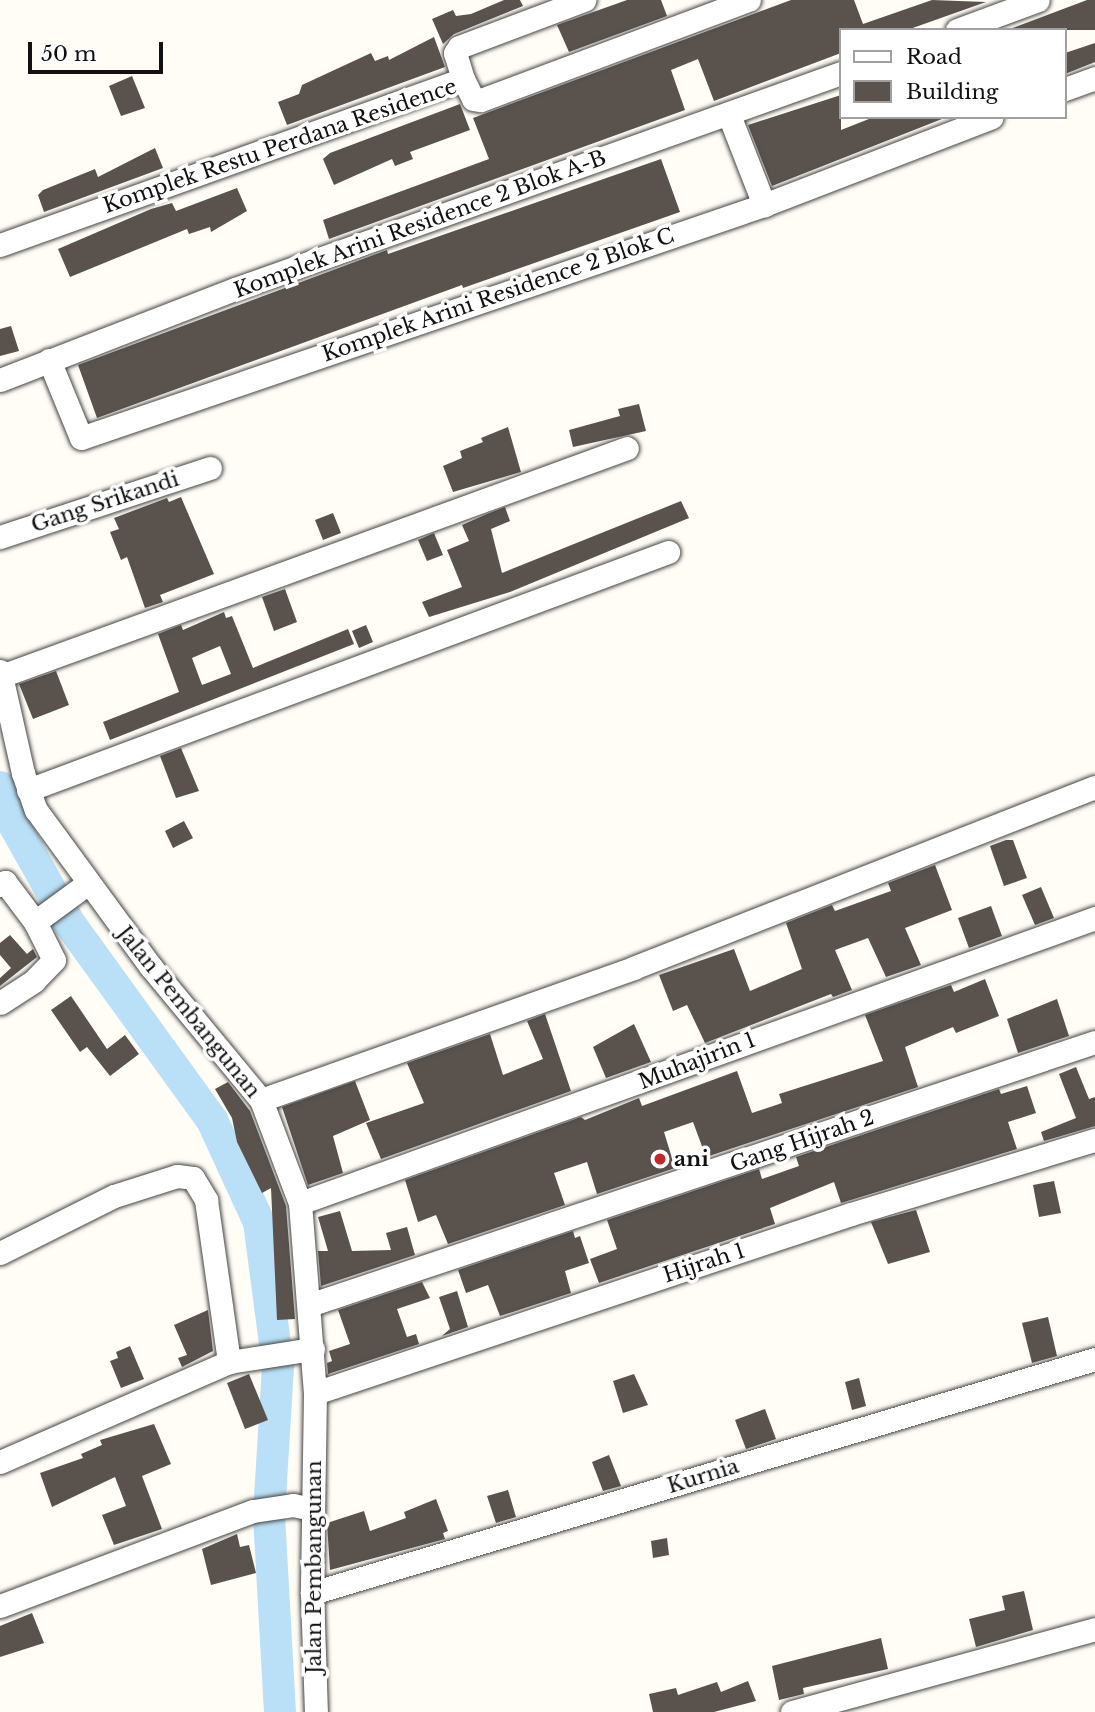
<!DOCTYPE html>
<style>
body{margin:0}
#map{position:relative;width:1095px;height:1712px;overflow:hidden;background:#fffdf5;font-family:"Libre Baskerville",serif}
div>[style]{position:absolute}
.river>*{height:32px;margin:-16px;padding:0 16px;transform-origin:16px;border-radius:16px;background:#b9e0f7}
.building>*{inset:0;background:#5a524d}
.roads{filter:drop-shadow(0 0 2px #444) drop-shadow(0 0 2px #444)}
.minor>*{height:23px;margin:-11.5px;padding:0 11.5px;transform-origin:11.5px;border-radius:11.5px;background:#fff}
.dots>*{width:19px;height:19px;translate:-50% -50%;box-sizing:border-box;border:4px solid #fff;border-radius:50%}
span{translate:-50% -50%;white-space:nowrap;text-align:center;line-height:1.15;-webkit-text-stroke:7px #fff;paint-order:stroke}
.street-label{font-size:21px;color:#111}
.poi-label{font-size:21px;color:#111;font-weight:700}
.left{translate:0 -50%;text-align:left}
.legend{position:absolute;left:839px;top:28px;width:228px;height:91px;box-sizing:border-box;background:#fff;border:2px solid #a0a0a0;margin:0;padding:9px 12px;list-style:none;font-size:21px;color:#111}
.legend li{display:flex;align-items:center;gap:14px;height:35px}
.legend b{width:35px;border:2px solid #a0a0a0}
.scale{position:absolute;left:28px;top:42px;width:135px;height:32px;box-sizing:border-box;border:4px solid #111;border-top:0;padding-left:9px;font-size:21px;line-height:24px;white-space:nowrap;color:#111;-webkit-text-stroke:5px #fff;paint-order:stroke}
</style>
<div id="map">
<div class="river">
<i style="left:0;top:787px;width:28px;rotate:73deg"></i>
<i style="left:8px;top:814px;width:126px;rotate:60.6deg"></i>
<i style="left:70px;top:924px;width:242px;rotate:54.1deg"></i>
<i style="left:212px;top:1120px;width:112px;rotate:65.3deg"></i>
<i style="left:259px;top:1222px;width:146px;rotate:82.5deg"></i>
<i style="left:278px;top:1367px;width:149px;rotate:93.5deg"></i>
<i style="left:269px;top:1516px;width:196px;rotate:86.8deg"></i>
</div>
<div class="building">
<i style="clip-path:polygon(504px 0,520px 0,523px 6px,454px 34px,443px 44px,432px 19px,453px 10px,456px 16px,471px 14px)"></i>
<i style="clip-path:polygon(627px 0,661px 0,667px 16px,569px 52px,557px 25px)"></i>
<i style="clip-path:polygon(791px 0,854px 0,863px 24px,932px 0,986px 2px,907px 30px,841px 30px,841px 53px,714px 101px,698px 59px,671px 70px,685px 110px,329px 239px,323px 220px,489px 159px,473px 118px)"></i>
<i style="clip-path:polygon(1087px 0,1095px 0,1095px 30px,1007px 30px)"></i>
<i style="clip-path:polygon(434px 37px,445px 67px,287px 125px,278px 102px,299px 94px,302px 85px,371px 53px,375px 61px,388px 56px,389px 60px)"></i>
<i style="clip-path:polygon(1095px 43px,1095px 62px,1065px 74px,1065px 53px)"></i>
<i style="clip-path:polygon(132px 76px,145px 108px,121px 116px,109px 86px)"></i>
<i style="clip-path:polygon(841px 95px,841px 130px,874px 117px,947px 117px,772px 186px,748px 125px)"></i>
<i style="clip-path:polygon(460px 104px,470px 130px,410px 152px,413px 159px,395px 166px,392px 159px,334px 185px,323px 159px,330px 153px)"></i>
<i style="clip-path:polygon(155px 148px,163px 168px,44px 212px,38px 195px,43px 190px,95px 169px,98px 177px)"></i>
<i style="clip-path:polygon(661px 159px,680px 212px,463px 288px,462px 285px,97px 418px,78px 365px,387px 250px,388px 254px)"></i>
<i style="clip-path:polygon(237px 188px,247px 211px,211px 232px,210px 227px,189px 234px,187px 229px,70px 277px,58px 249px,151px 209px,172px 203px,176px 211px)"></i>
<i style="clip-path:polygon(11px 326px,19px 351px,0 356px,0 329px)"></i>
<i style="clip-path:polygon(639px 404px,646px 431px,573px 447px,569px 430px,620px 416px,618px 409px)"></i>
<i style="clip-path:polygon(508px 427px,521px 472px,453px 492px,443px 466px,462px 458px,460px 451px,483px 442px,481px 438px)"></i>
<i style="clip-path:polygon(181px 497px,214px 574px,160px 595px,163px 602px,145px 608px,127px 557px,121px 560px,110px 532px,119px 529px,114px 518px,167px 498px,169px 502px)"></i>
<i style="clip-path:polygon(681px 501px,689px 518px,510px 592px,429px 617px,422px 602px,462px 587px,447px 550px,469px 541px,462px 525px,487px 514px,505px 507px,510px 521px,491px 529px,502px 573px)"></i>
<i style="clip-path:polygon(333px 513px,341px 533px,323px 540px,315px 520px)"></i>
<i style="clip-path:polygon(434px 533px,443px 555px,427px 561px,418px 540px)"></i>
<i style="clip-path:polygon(285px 589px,297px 622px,274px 631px,262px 597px)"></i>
<i style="clip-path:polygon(evenodd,224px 612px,226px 618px,232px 616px,253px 668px,348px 629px,354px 644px,110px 740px,103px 722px,179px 692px,158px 634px,181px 625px,183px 630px,224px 612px,220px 646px,231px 674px,202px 685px,192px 658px,220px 646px)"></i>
<i style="clip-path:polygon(366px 625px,373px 642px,359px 648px,352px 631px)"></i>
<i style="clip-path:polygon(56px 671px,69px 705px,33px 719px,19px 684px)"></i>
<i style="clip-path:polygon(181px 748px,199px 791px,176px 798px,160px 756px)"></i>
<i style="clip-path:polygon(184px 821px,193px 838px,173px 848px,165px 831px)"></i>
<i style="clip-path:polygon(1006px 840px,1013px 840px,1027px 878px,1004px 886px,990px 846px)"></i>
<i style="clip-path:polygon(935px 865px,952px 910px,905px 928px,921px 965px,886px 977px,868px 938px,835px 950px,852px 990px,833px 997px,831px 994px,705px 1043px,687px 1005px,673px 1011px,659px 975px,734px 949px,750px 991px,802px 969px,786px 923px,832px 905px,835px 911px,891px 891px,888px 883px)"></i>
<i style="clip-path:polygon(1041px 887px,1054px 918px,1035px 925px,1022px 895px)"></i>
<i style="clip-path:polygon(991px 906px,1002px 936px,969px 948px,958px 918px)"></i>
<i style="clip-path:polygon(10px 935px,27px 954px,33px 949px,37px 957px,0 986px,0 978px,11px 968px,0 955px,0 943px)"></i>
<i style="clip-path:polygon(985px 979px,999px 1016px,956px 1033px,953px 1027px,905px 1047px,918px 1087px,706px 1157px,693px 1122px,664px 1132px,675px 1168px,597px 1194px,587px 1162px,554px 1173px,565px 1205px,448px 1244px,436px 1215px,418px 1222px,405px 1180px,581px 1117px,585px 1120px,639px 1098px,642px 1106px,737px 1071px,752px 1113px,782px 1103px,779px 1094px,883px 1061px,865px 1015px,951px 985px,954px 992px)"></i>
<i style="clip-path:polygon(71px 996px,107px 1049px,125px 1035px,139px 1054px,110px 1076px,87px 1047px,80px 1052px,51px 1010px)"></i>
<i style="clip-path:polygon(1057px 999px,1069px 1036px,1018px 1053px,1007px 1019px)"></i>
<i style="clip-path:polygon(545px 1014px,571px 1091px,381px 1159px,366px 1123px,424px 1103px,407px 1063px,490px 1034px,503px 1075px,543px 1059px,527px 1021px)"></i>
<i style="clip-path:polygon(634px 1024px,651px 1062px,606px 1078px,593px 1047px)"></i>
<i style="clip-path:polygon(1076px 1067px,1089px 1099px,1095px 1097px,1095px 1126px,1044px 1141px,1041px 1132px,1076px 1118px,1059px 1074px)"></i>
<i style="clip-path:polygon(355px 1081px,370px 1120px,333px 1136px,343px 1173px,308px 1185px,282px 1107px)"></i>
<i style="clip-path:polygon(228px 1082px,250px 1111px,286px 1206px,295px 1319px,277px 1320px,271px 1188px,262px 1193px,237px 1142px,232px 1118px,215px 1089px)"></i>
<i style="clip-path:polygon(1027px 1086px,1036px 1113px,1008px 1122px,1017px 1149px,841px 1203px,834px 1182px,770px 1208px,775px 1224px,599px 1283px,590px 1259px,617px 1249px,607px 1220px,759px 1169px,762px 1179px,799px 1166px,796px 1157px,999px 1089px,1001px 1094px)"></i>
<i style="clip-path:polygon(1054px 1181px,1061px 1213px,1039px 1217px,1033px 1185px)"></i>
<i style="clip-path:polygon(916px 1210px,930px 1252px,888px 1264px,871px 1222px)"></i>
<i style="clip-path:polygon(340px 1211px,352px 1251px,391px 1250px,386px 1233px,407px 1227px,415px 1255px,321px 1286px,318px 1251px,328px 1251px,318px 1217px)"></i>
<i style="clip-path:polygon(573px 1231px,575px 1238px,580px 1236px,589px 1263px,565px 1271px,571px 1293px,500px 1316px,488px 1285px,466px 1293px,458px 1270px)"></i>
<i style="clip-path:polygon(422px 1282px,430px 1298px,397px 1309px,407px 1337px,416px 1334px,419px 1344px,328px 1374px,327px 1363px,332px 1361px,329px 1351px,350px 1344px,338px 1310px)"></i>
<i style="clip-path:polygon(457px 1291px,468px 1327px,442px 1336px,450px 1329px,439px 1297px)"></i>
<i style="clip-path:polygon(208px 1310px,213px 1351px,182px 1367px,178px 1358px,187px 1355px,174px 1325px)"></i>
<i style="clip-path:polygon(1048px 1317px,1057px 1356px,1032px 1363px,1022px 1323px)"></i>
<i style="clip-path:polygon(130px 1346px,144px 1379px,121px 1388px,110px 1361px,118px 1358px,116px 1352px)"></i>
<i style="clip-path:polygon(249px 1374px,268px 1420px,245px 1429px,227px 1383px)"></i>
<i style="clip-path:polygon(634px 1374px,648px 1405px,623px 1413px,613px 1381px)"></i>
<i style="clip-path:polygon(859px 1378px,866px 1406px,852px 1410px,845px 1382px)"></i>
<i style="clip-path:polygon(765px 1409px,776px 1439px,746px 1449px,735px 1420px)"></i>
<i style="clip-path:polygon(154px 1424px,171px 1464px,142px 1476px,162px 1529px,114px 1545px,102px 1515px,126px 1506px,115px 1477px,52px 1507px,40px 1473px,83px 1458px,81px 1454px,102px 1445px,100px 1440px)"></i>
<i style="clip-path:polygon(609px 1455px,621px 1486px,603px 1491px,592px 1462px)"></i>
<i style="clip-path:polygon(508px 1490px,516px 1517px,496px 1523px,487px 1496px)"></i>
<i style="clip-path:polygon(436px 1499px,448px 1531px,443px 1533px,445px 1539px,330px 1570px,327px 1523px,364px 1511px,370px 1531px,406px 1518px,404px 1512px)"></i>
<i style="clip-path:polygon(237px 1534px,240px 1547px,249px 1545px,256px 1573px,211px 1585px,202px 1549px)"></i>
<i style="clip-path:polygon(667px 1538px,669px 1555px,653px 1558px,651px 1541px)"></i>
<i style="clip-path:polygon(1024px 1591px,1033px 1630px,976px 1647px,969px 1619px,1005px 1610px,1002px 1596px)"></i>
<i style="clip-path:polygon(32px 1613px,44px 1643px,0 1657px,0 1626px)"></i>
<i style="clip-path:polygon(881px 1638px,888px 1669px,803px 1688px,804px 1694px,779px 1700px,772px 1666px)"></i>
<i style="clip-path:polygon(748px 1681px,756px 1701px,714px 1712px,653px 1712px,649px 1694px,676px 1688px,678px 1695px,717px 1682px,721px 1692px)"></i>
</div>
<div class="roads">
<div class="minor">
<i style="left:957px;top:30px;width:86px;rotate:-20.3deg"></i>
<i style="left:463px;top:79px;width:27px;rotate:-107deg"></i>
<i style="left:455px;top:53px;width:7px;rotate:-56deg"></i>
<i style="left:459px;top:47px;width:134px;rotate:-20.6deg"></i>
<i style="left:1065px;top:89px;width:32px;rotate:-20deg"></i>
<i style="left:729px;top:115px;width:97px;rotate:68.7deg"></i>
<i style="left:0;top:245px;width:492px;rotate:-19.7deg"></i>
<i style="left:463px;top:79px;width:22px;rotate:63deg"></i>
<i style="left:473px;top:99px;width:8px;rotate:7deg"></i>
<i style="left:481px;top:100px;width:286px;rotate:-20.5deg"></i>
<i style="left:49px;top:360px;width:84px;rotate:67.7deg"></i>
<i style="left:81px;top:438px;width:722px;rotate:-18.84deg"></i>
<i style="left:764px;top:205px;width:244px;rotate:-21.1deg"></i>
<i style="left:0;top:380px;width:252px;rotate:-21.2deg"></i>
<i style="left:235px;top:289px;width:643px;rotate:-19.62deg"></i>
<i style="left:0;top:537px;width:221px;rotate:-18.2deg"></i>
<i style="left:0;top:671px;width:105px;rotate:77.3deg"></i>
<i style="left:23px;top:773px;width:39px;rotate:71deg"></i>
<i style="left:36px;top:810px;width:195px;rotate:53.8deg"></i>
<i style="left:151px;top:967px;width:173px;rotate:50.4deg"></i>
<i style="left:261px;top:1100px;width:110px;rotate:69.3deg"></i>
<i style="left:300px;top:1203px;width:191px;rotate:85.5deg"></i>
<i style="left:315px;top:1393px;width:200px;rotate:90.9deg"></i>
<i style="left:312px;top:1593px;width:119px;rotate:88.1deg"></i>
<i style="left:1px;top:676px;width:666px;rotate:-20.01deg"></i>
<i style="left:28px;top:790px;width:683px;rotate:-20.4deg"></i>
<i style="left:0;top:885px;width:6px;rotate:-31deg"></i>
<i style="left:5px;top:882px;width:50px;rotate:53.1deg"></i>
<i style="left:35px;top:922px;width:42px;rotate:63.4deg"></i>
<i style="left:54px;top:960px;width:29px;rotate:134deg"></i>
<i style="left:34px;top:981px;width:40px;rotate:147.1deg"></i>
<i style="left:35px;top:922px;width:66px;rotate:-36.3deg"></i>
<i style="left:261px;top:1100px;width:395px;rotate:-19.5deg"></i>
<i style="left:633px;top:968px;width:496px;rotate:-21.4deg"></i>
<i style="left:300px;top:1203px;width:845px;rotate:-19.72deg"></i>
<i style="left:0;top:1253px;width:127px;rotate:-26.6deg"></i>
<i style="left:114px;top:1196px;width:66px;rotate:-17.6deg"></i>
<i style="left:177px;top:1176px;width:16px;rotate:7deg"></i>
<i style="left:193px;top:1178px;width:26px;rotate:59deg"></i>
<i style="left:206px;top:1200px;width:164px;rotate:81.9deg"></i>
<i style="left:309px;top:1305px;width:829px;rotate:-18.5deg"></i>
<i style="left:315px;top:1393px;width:565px;rotate:-18.47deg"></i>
<i style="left:851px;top:1214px;width:255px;rotate:-16.9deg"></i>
<i style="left:0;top:1462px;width:250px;rotate:-23.6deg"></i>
<i style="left:229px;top:1362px;width:85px;rotate:-8.8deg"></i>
<i style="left:312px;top:1593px;width:817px;rotate:-16.64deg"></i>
<i style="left:0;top:1606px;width:270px;rotate:-20.6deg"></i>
<i style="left:253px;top:1511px;width:40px;rotate:-8.5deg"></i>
<i style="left:293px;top:1505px;width:19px;rotate:12deg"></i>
<i style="left:792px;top:1712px;width:314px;rotate:-15.3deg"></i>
</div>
</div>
<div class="dots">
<i style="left:660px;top:1159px;background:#c4262e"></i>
</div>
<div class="street-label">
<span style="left:280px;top:146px;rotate:-19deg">Komplek Restu Perdana Residence</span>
<span style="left:420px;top:224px;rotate:-20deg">Komplek Arini Residence 2 Blok A-B</span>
<span style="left:498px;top:295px;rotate:-19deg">Komplek Arini Residence 2 Blok C</span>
<span style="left:105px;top:502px;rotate:-18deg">Gang Srikandi</span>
<span style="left:189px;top:1012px;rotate:51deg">Jalan Pembangunan</span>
<span style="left:697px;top:1061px;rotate:-21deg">Muhajirin 1</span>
<span style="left:802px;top:1141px;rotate:-19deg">Gang Hijrah 2</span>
<span style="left:704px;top:1263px;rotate:-18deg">Hijrah 1</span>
<span style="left:703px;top:1476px;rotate:-17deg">Kurnia</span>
<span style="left:314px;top:1567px;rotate:-90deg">Jalan Pembangunan</span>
</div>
<div class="poi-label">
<span class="left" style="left:674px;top:1159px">ani</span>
</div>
<ul class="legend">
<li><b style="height:9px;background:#fff"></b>Road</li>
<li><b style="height:19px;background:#5a524d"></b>Building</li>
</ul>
<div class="scale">50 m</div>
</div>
